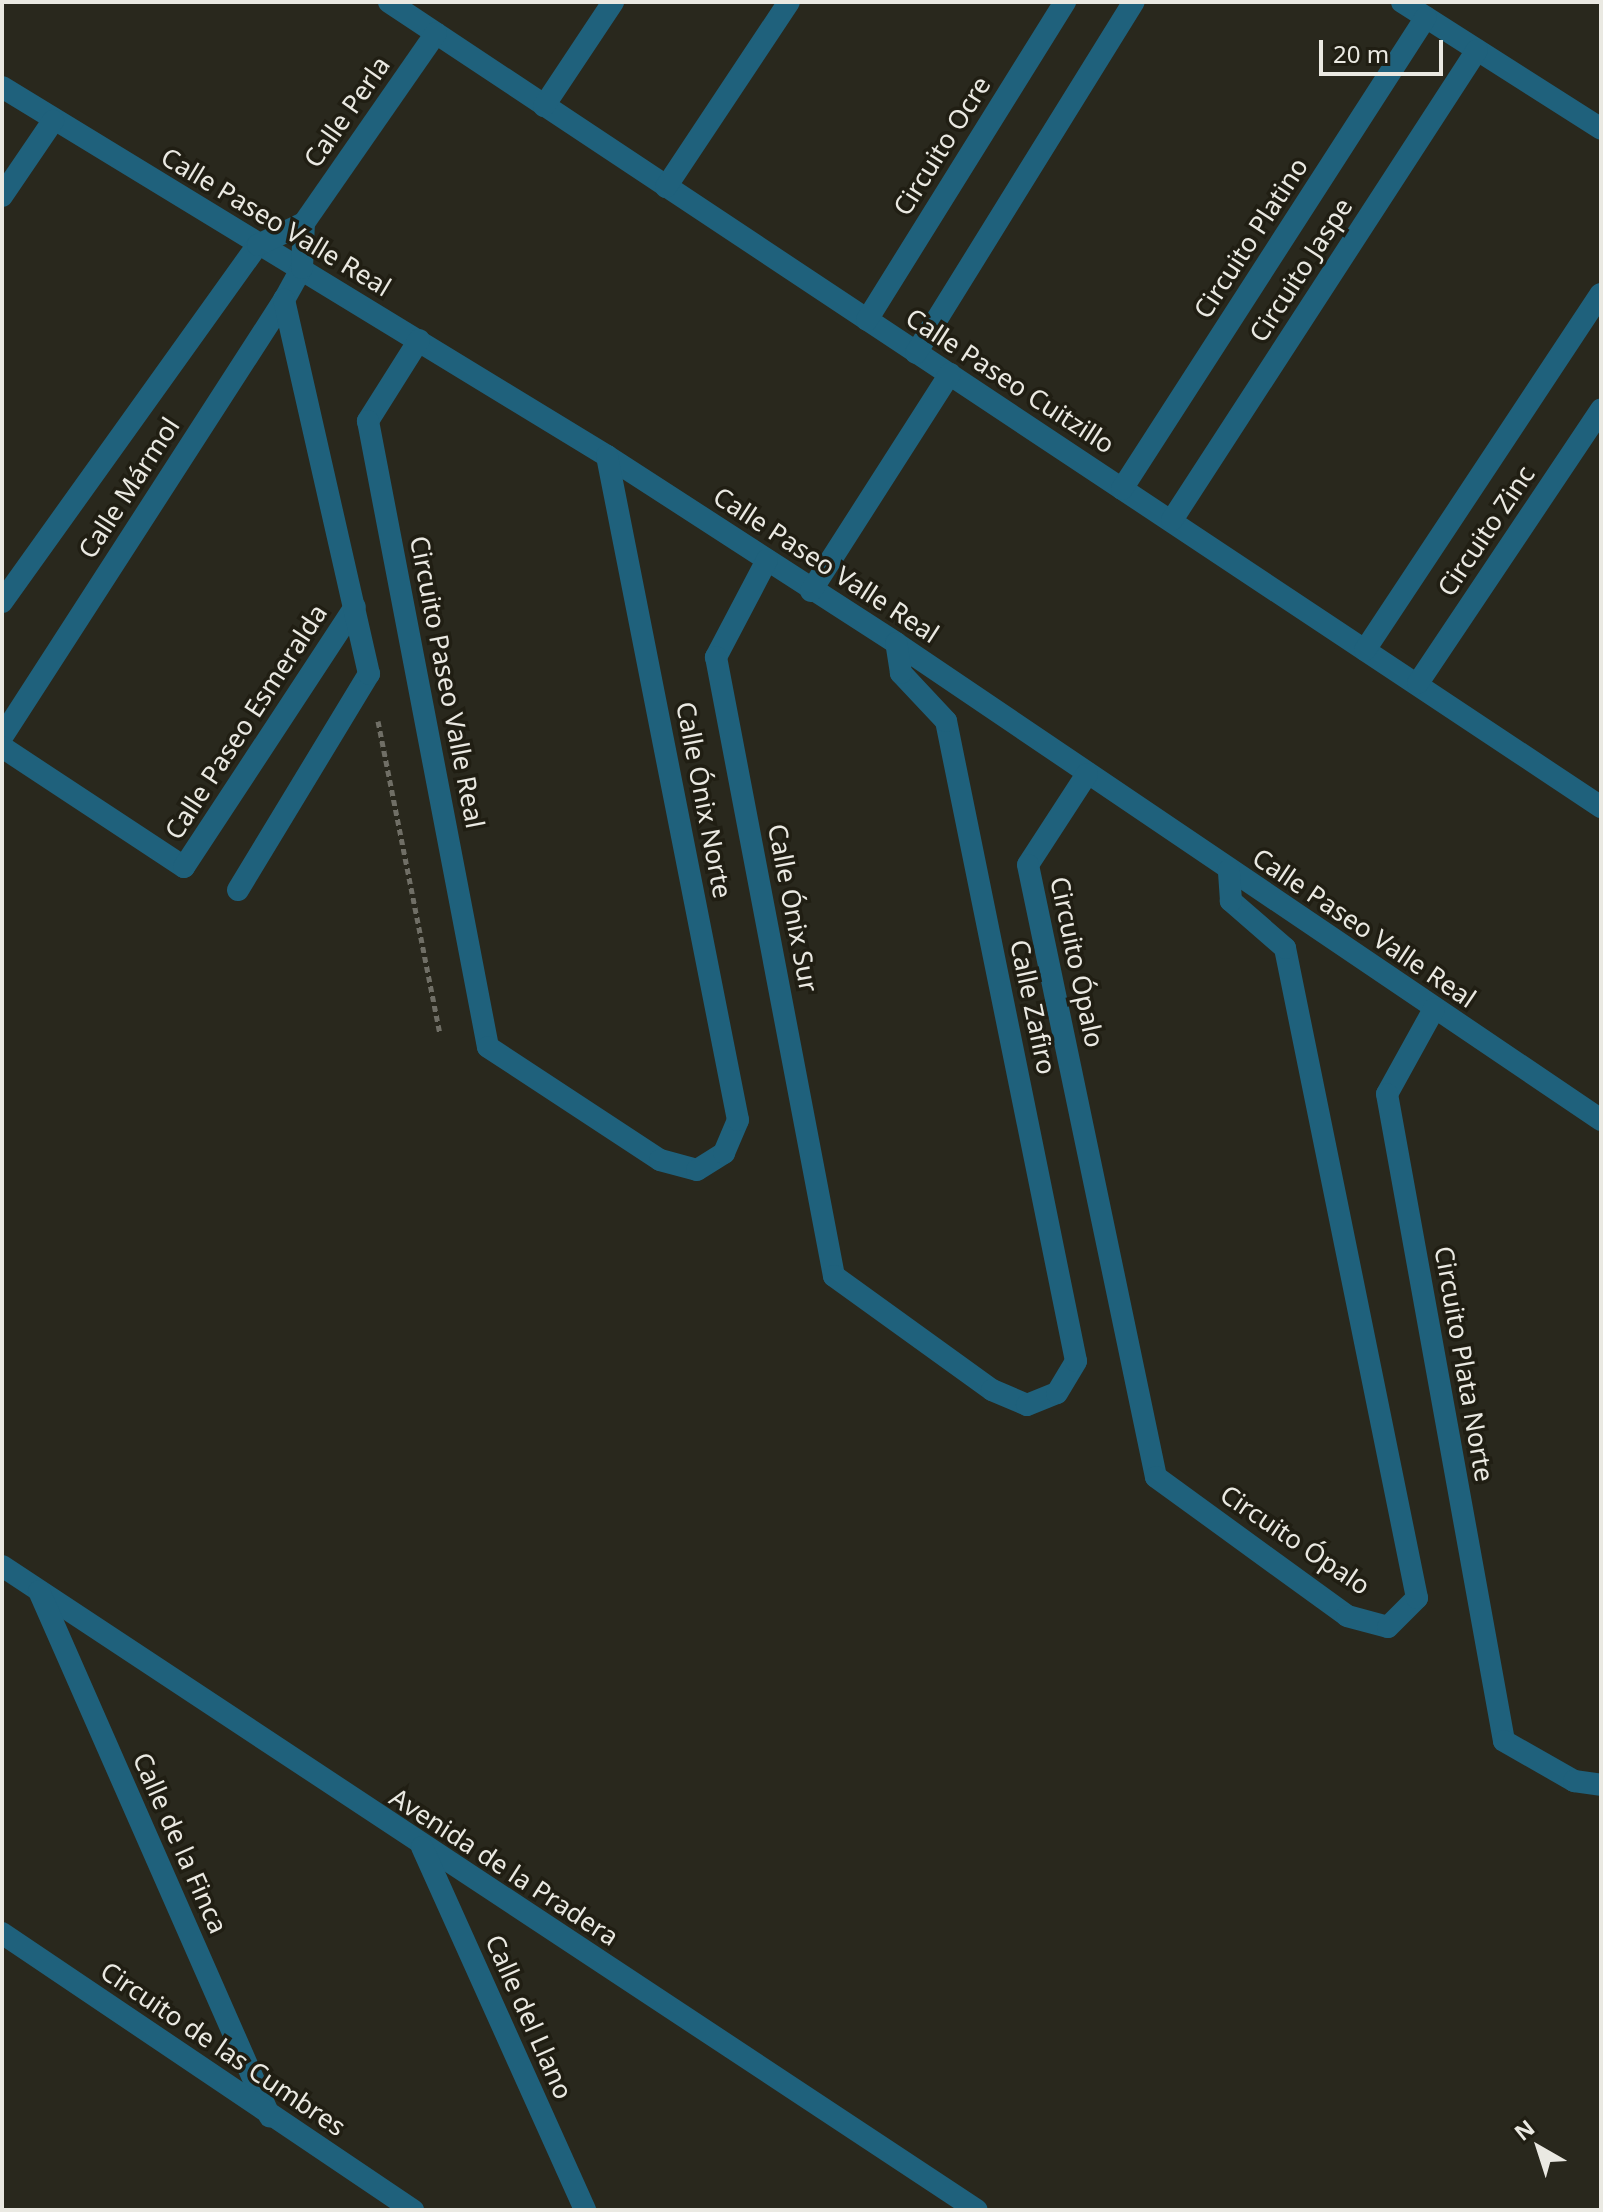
<!DOCTYPE html>
<meta charset="utf-8">
<style>
body{margin:0}
#map{position:relative;width:1603px;height:2212px;overflow:hidden;background:#29281d;font-family:"Noto Sans",sans-serif}
div>[style]{position:absolute}
.path>*{height:5px;margin-top:-2.5px;transform-origin:0;background:repeating-linear-gradient(90deg,#706f66 0 6px,transparent 0 10px)}
.minor>*{height:22px;margin:-11px;padding:0 11px;transform-origin:11px;border-radius:11px;background:#1f617c}
span{translate:-50% -50%;white-space:nowrap;text-align:center;line-height:1.15;-webkit-text-stroke:7px #201e13;paint-order:stroke}
.street-label{font-size:26px;color:#eae9e2}
.frame{position:absolute;inset:0;border:4px solid #eae9e2;pointer-events:none}
.north{position:absolute;left:1499px;top:2108px;width:80px;height:80px;-webkit-text-stroke:6px #201e13;paint-order:stroke;rotate:321deg;font-size:22px;font-weight:700;line-height:32px;text-align:center;color:#eae9e2}
.north::after{content:'';display:block;margin:auto;width:28px;height:36px;background:#eae9e2;clip-path:polygon(50% 0,100% 100%,50% 72%,0 100%)}
.scale{position:absolute;left:1319px;top:40px;width:124px;height:36px;box-sizing:border-box;border:4px solid #eae9e2;border-top:0;padding-left:10px;font-size:24px;line-height:28px;white-space:nowrap;color:#eae9e2;-webkit-text-stroke:6px #201e13;paint-order:stroke}
</style>
<div id="map">
<div class="path">
<i style="left:378px;top:721px;width:318px;rotate:78.8deg"></i>
</div>
<div class="minor">
<i style="left:389px;top:2px;width:1455px;rotate:33.59deg"></i>
<i style="left:1402px;top:2px;width:236px;rotate:32.5deg"></i>
<i style="left:2px;top:87px;width:709px;rotate:31.38deg"></i>
<i style="left:607px;top:456px;width:344px;rotate:32.9deg"></i>
<i style="left:896px;top:643px;width:851px;rotate:34.08deg"></i>
<i style="left:544px;top:106px;width:125px;rotate:-56.4deg"></i>
<i style="left:666px;top:187px;width:222px;rotate:-56.4deg"></i>
<i style="left:2px;top:196px;width:91px;rotate:-55.8deg"></i>
<i style="left:867px;top:320px;width:375px;rotate:-58.1deg"></i>
<i style="left:419px;top:340px;width:96px;rotate:122.2deg"></i>
<i style="left:368px;top:421px;width:637px;rotate:79.15deg"></i>
<i style="left:488px;top:1047px;width:206px;rotate:33.3deg"></i>
<i style="left:660px;top:1160px;width:38px;rotate:15deg"></i>
<i style="left:697px;top:1170px;width:32px;rotate:-32deg"></i>
<i style="left:724px;top:1153px;width:36px;rotate:-67deg"></i>
<i style="left:738px;top:1120px;width:677px;rotate:-101.16deg"></i>
<i style="left:916px;top:353px;width:413px;rotate:-58.2deg"></i>
<i style="left:1122px;top:489px;width:561px;rotate:-57.22deg"></i>
<i style="left:1172px;top:520px;width:560px;rotate:-57.02deg"></i>
<i style="left:767px;top:560px;width:110px;rotate:117.7deg"></i>
<i style="left:716px;top:657px;width:630px;rotate:79.21deg"></i>
<i style="left:834px;top:1276px;width:195px;rotate:35.8deg"></i>
<i style="left:992px;top:1390px;width:38px;rotate:23deg"></i>
<i style="left:1027px;top:1405px;width:32px;rotate:-22deg"></i>
<i style="left:1057px;top:1393px;width:37px;rotate:-59deg"></i>
<i style="left:1076px;top:1361px;width:653px;rotate:-101.48deg"></i>
<i style="left:946px;top:721px;width:66px;rotate:-133.2deg"></i>
<i style="left:901px;top:673px;width:30px;rotate:-99deg"></i>
<i style="left:811px;top:591px;width:258px;rotate:-57.4deg"></i>
<i style="left:2px;top:602px;width:439px;rotate:-54.4deg"></i>
<i style="left:258px;top:245px;width:51px;rotate:-25.6deg"></i>
<i style="left:1365px;top:650px;width:427px;rotate:-56.5deg"></i>
<i style="left:1418px;top:683px;width:329px;rotate:-56.2deg"></i>
<i style="left:2px;top:737px;width:520px;rotate:-57.17deg"></i>
<i style="left:284px;top:300px;width:37px;rotate:-61deg"></i>
<i style="left:302px;top:268px;width:45px;rotate:-87.5deg"></i>
<i style="left:304px;top:223px;width:231px;rotate:-55.2deg"></i>
<i style="left:2px;top:747px;width:218px;rotate:33.4deg"></i>
<i style="left:184px;top:867px;width:311px;rotate:-56.7deg"></i>
<i style="left:1087px;top:774px;width:108px;rotate:123deg"></i>
<i style="left:1028px;top:865px;width:625px;rotate:78.19deg"></i>
<i style="left:1156px;top:1477px;width:236px;rotate:36deg"></i>
<i style="left:1347px;top:1616px;width:42px;rotate:15deg"></i>
<i style="left:1388px;top:1627px;width:41px;rotate:-45deg"></i>
<i style="left:1417px;top:1598px;width:663px;rotate:-101.48deg"></i>
<i style="left:1285px;top:948px;width:72px;rotate:-139deg"></i>
<i style="left:1231px;top:901px;width:31px;rotate:-94deg"></i>
<i style="left:238px;top:890px;width:253px;rotate:-58.8deg"></i>
<i style="left:369px;top:674px;width:384px;rotate:-102.8deg"></i>
<i style="left:1434px;top:1009px;width:97px;rotate:118.9deg"></i>
<i style="left:1387px;top:1094px;width:657px;rotate:79.75deg"></i>
<i style="left:1504px;top:1741px;width:81px;rotate:29.7deg"></i>
<i style="left:1574px;top:1781px;width:27px;rotate:8deg"></i>
<i style="left:2px;top:1566px;width:1168px;rotate:33.45deg"></i>
<i style="left:39px;top:1591px;width:574px;rotate:66.29deg"></i>
<i style="left:422px;top:1847px;width:398px;rotate:65.8deg"></i>
<i style="left:2px;top:1933px;width:496px;rotate:34deg"></i>
</div>
<div class="street-label">
<span style="left:347px;top:112px;rotate:-55deg">Calle Perla</span>
<span style="left:942px;top:146px;rotate:-58deg">Circuito Ocre</span>
<span style="left:276px;top:222px;rotate:31deg">Calle Paseo Valle Real</span>
<span style="left:1251px;top:238px;rotate:-57deg">Circuito Platino</span>
<span style="left:1301px;top:270px;rotate:-57deg">Circuito Jaspe</span>
<span style="left:1010px;top:381px;rotate:33deg">Calle Paseo Cuitzillo</span>
<span style="left:129px;top:488px;rotate:-57deg">Calle Mármol</span>
<span style="left:1486px;top:531px;rotate:-56deg">Circuito Zinc</span>
<span style="left:826px;top:565px;rotate:33deg">Calle Paseo Valle Real</span>
<span style="left:447px;top:682px;rotate:79deg">Circuito Paseo Valle Real</span>
<span style="left:246px;top:722px;rotate:-57deg">Calle Paseo Esmeralda</span>
<span style="left:704px;top:800px;rotate:79deg">Calle Ónix Norte</span>
<span style="left:793px;top:908px;rotate:79deg">Calle Ónix Sur</span>
<span style="left:1364px;top:928px;rotate:34deg">Calle Paseo Valle Real</span>
<span style="left:1077px;top:962px;rotate:78deg">Circuito Ópalo</span>
<span style="left:1033px;top:1007px;rotate:78deg">Calle Zafiro</span>
<span style="left:1464px;top:1364px;rotate:80deg">Circuito Plata Norte</span>
<span style="left:1295px;top:1540px;rotate:34deg">Circuito Ópalo</span>
<span style="left:180px;top:1843px;rotate:66deg">Calle de la Finca</span>
<span style="left:504px;top:1867px;rotate:33deg">Avenida de la Pradera</span>
<span style="left:529px;top:2017px;rotate:66deg">Calle del Llano</span>
<span style="left:223px;top:2049px;rotate:34deg">Circuito de las Cumbres</span>
</div>
<div class="frame"></div>
<div class="north">N</div>
<div class="scale">20 m</div>
</div>
